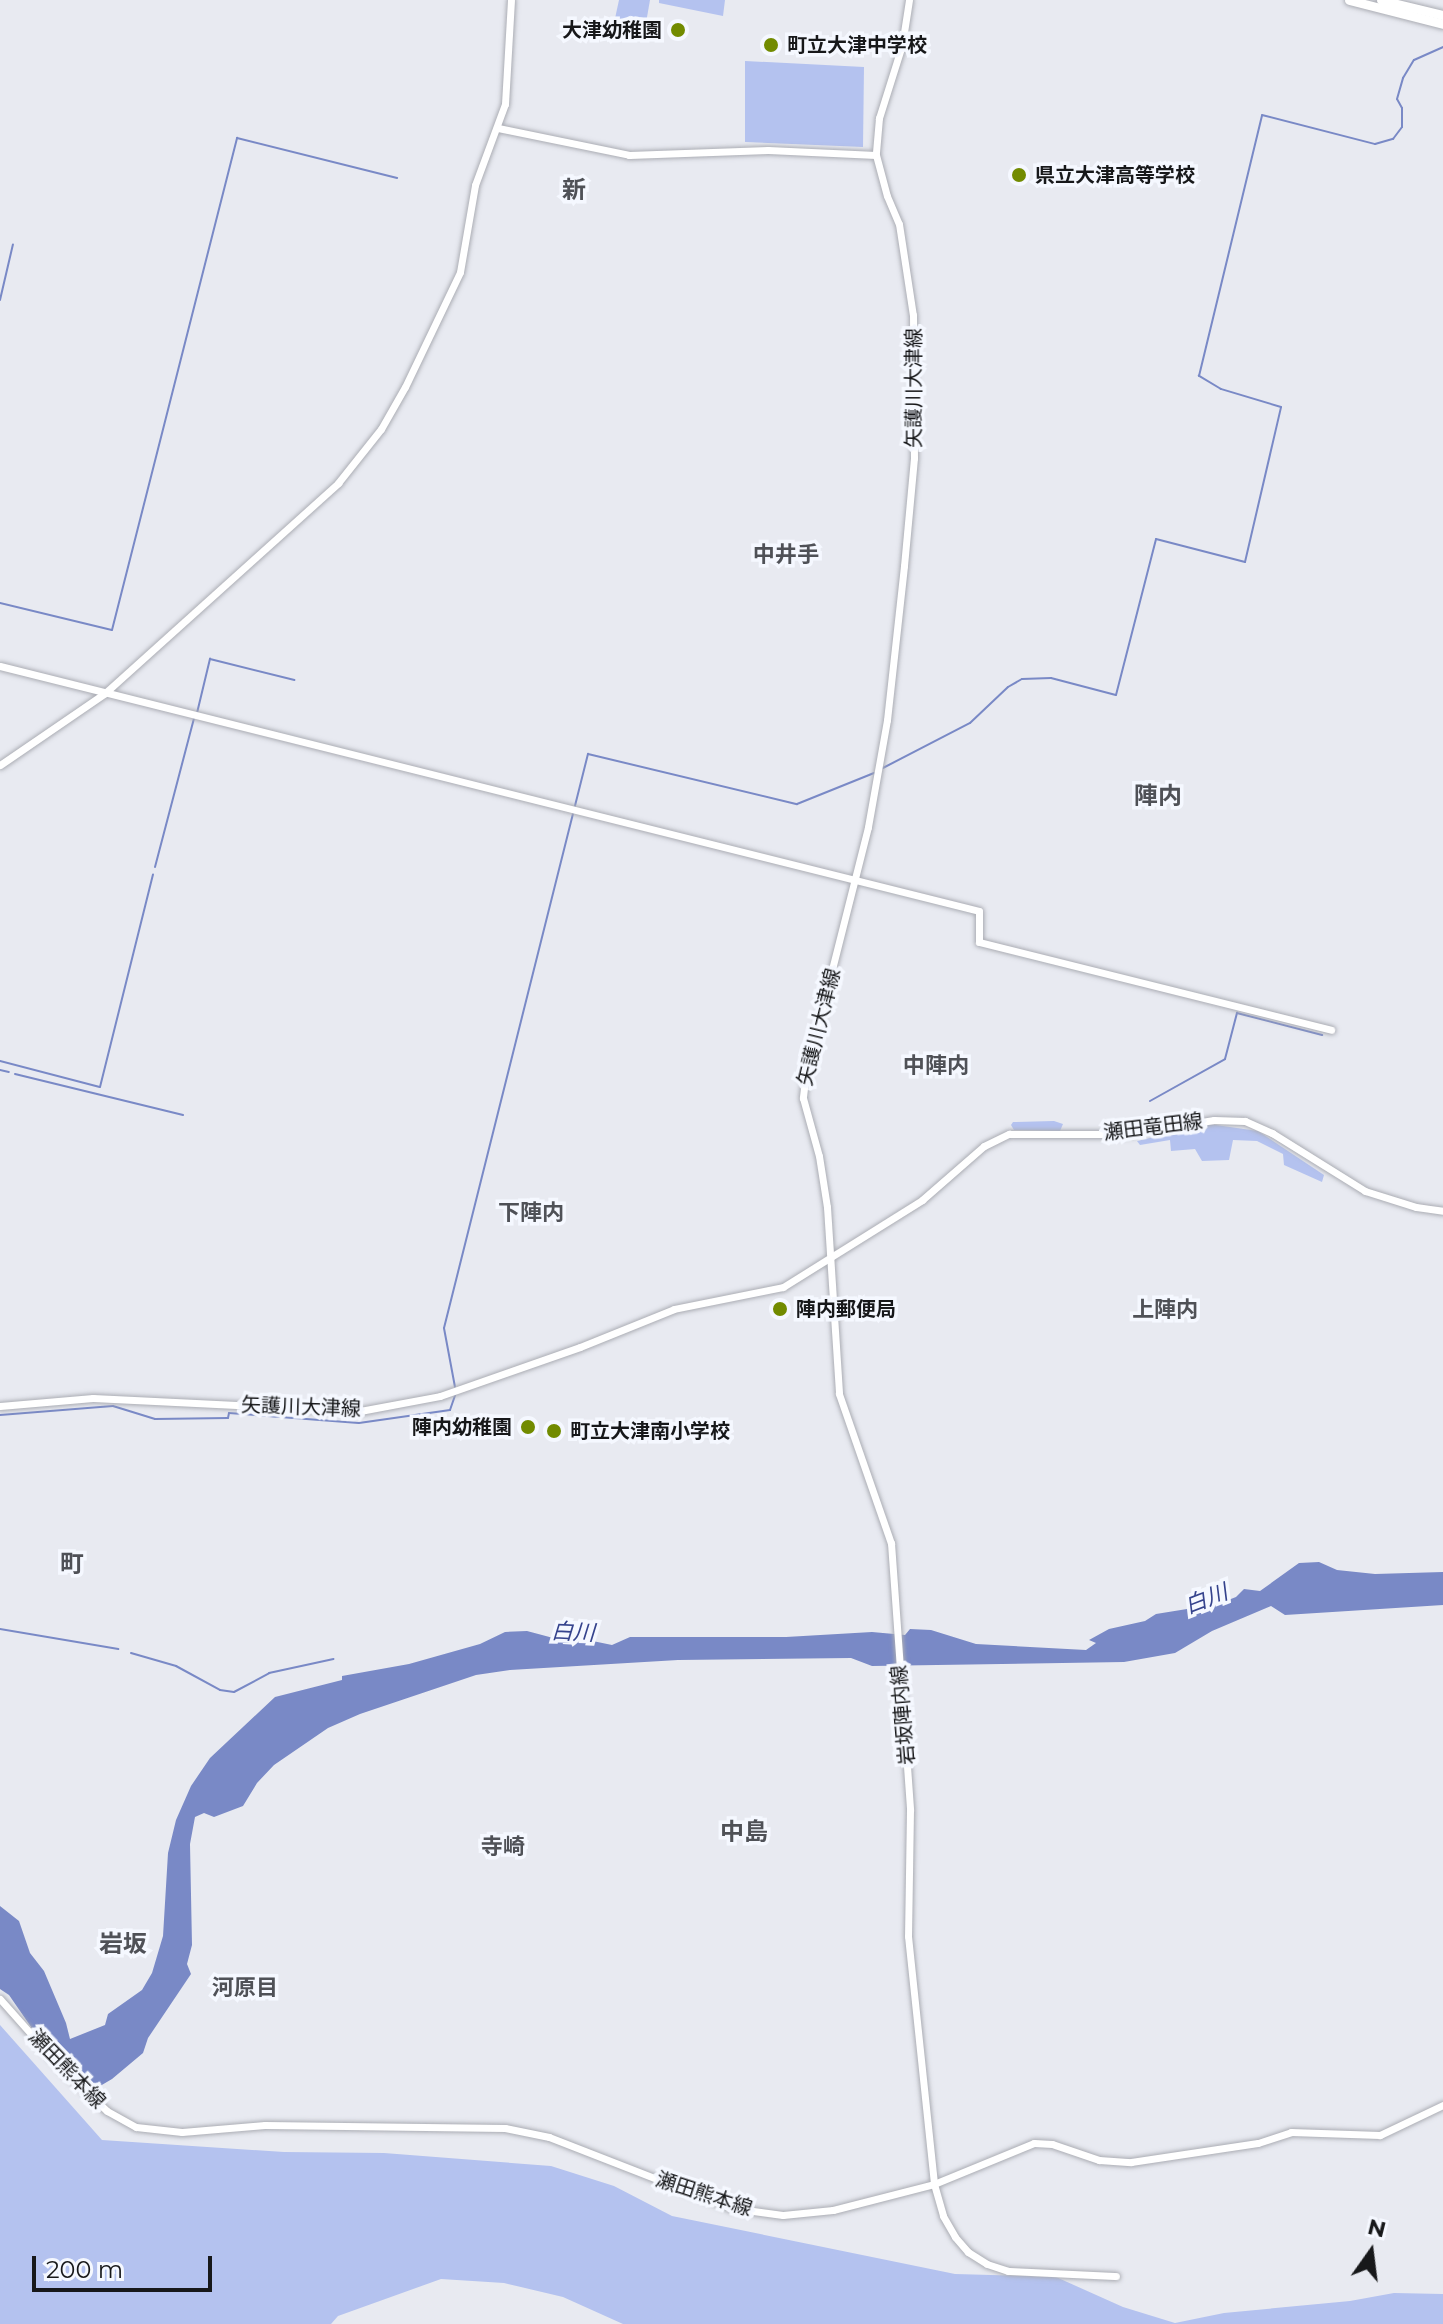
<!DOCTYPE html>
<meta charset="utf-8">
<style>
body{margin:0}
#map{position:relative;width:1443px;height:2324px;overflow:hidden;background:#e8eaf1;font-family:Montserrat,"Noto Sans JP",sans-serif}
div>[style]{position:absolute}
.green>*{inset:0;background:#b4c2ef}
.water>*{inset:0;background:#7989c6}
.stream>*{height:2px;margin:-1px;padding:0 1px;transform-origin:1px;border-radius:1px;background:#7989c6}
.roads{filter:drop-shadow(0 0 2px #abadb4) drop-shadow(0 0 2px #abadb4)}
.secondary>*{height:7px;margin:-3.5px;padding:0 3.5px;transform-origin:3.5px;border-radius:3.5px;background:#fff}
.highway>*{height:9px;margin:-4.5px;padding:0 4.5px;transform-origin:4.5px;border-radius:4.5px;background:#fff}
.dots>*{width:22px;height:22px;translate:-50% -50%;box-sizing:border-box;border:4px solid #f5f8ff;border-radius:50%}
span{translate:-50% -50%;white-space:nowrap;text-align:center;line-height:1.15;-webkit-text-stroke:7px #f5f8ff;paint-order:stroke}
.poi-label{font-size:20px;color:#17181a;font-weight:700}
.right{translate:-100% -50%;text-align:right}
.left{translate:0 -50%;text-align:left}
.street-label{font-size:20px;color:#17181a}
.neighbourhood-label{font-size:22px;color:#4f5157;font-weight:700}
.water-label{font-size:22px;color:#35438d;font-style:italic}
.quarter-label{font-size:24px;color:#4f5157;font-weight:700}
.north{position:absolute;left:1331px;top:2212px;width:80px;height:80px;-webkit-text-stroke:6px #f5f8ff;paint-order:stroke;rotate:14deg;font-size:22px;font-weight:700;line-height:32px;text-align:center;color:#17181a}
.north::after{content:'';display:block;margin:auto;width:28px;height:36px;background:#17181a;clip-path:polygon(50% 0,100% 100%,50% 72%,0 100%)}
.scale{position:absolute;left:32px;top:2256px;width:180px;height:36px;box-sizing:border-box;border:4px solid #17181a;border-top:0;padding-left:10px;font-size:24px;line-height:28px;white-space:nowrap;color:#17181a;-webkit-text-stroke:6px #f5f8ff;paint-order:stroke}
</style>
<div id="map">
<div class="green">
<i style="clip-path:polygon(619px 0,650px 0,643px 40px,611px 37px)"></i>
<i style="clip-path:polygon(659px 0,725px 0,723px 16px,659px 3px)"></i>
<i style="clip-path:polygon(745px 61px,864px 67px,863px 147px,745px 142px)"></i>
<i style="clip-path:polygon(1054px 1121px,1063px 1124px,1060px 1131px,1014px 1130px,1011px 1125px,1013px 1122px)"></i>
<i style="clip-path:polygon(1209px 1124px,1258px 1131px,1324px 1175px,1322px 1182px,1284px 1165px,1283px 1154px,1257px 1141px,1233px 1140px,1229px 1160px,1202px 1161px,1195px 1149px,1171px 1151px,1170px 1140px,1140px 1145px,1137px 1141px)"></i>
<i style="clip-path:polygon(0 2025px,102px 2140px,284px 2152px,384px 2153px,551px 2166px,614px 2186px,672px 2216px,955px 2274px,1056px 2277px,1123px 2307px,1175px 2323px,1224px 2313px,1350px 2301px,1394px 2293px,1443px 2294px,1443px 2324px,623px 2324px,563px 2297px,504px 2283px,441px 2279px,338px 2316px,331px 2324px,0 2324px)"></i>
</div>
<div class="water">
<i style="clip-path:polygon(1319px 1562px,1337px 1570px,1375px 1574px,1443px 1572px,1443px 1605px,1285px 1615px,1271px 1606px,1212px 1631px,1175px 1653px,1124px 1662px,872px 1666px,851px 1658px,678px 1660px,510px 1670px,476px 1675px,360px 1714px,328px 1728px,274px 1765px,257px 1783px,243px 1806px,214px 1817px,204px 1813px,195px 1817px,190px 1844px,192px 1945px,187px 1964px,191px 1974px,148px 2038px,143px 2053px,112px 2079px,95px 2089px,84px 2083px,69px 2063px,40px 2040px,9px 1995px,0 1989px,0 1906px,19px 1921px,30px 1953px,44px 1971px,66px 2023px,70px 2039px,105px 2025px,108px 2014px,142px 1990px,152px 1973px,163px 1936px,168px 1853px,176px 1820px,191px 1786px,210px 1758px,275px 1697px,342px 1680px,342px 1676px,409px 1664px,480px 1644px,505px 1632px,527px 1631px,572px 1643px,583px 1639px,612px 1645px,630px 1637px,786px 1637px,872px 1632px,905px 1635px,910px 1629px,931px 1630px,976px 1644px,1086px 1650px,1096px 1643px,1089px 1640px,1109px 1629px,1145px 1621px,1156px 1614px,1218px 1604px,1236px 1597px,1244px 1589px,1260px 1591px,1299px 1563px)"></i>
</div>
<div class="stream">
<i style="left:0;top:300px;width:57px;rotate:-76.9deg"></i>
<i style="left:0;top:603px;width:115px;rotate:13.6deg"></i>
<i style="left:112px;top:630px;width:508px;rotate:-75.74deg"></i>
<i style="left:237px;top:138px;width:165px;rotate:14deg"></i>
<i style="left:197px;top:713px;width:56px;rotate:-76.5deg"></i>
<i style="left:210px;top:659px;width:87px;rotate:14deg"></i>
<i style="left:879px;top:770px;width:102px;rotate:-27.3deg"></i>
<i style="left:970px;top:723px;width:52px;rotate:-43.5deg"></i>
<i style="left:1008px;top:687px;width:16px;rotate:-30deg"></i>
<i style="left:1022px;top:679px;width:29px;rotate:-2deg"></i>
<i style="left:1051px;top:678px;width:67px;rotate:14.7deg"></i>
<i style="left:1116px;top:695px;width:161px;rotate:-75.6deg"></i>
<i style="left:1156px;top:539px;width:92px;rotate:14.5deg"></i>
<i style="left:1245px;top:562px;width:159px;rotate:-76.9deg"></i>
<i style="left:1281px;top:407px;width:63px;rotate:-163.3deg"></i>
<i style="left:1221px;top:389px;width:26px;rotate:-149deg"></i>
<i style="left:1199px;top:376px;width:268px;rotate:-76.4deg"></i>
<i style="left:1262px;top:115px;width:117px;rotate:14.4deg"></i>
<i style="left:1375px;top:144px;width:19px;rotate:-16deg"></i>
<i style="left:1393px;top:139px;width:15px;rotate:-53deg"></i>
<i style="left:1402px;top:127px;width:19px;rotate:-90deg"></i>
<i style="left:1402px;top:108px;width:10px;rotate:-119deg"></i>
<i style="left:1397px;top:99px;width:22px;rotate:-74deg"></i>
<i style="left:1403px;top:78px;width:21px;rotate:-59deg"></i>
<i style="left:1414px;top:60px;width:32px;rotate:-24deg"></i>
<i style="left:155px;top:867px;width:154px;rotate:-75.3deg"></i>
<i style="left:0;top:1061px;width:103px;rotate:14.6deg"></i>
<i style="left:100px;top:1087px;width:219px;rotate:-76deg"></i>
<i style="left:0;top:1070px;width:9px;rotate:13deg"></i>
<i style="left:15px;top:1074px;width:173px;rotate:13.7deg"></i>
<i style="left:1150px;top:1101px;width:86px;rotate:-29.2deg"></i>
<i style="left:1225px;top:1059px;width:48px;rotate:-75.4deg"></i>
<i style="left:1237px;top:1013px;width:88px;rotate:14.5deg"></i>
<i style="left:455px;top:1387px;width:60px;rotate:-100.6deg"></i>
<i style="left:444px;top:1328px;width:592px;rotate:-75.92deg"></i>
<i style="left:588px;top:754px;width:215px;rotate:13.5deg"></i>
<i style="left:797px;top:804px;width:83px;rotate:-21.9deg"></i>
<i style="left:0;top:1415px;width:113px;rotate:-4.6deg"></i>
<i style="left:113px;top:1406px;width:44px;rotate:17.2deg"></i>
<i style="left:155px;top:1419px;width:73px;rotate:-0.8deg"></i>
<i style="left:228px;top:1418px;width:5px;rotate:-79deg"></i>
<i style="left:229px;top:1413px;width:130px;rotate:4.4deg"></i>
<i style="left:359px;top:1423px;width:92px;rotate:-8.1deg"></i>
<i style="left:450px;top:1410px;width:18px;rotate:-71deg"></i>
<i style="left:0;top:1629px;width:120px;rotate:9.6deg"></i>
<i style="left:131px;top:1653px;width:47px;rotate:16.1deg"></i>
<i style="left:176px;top:1666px;width:50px;rotate:28.6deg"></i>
<i style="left:220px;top:1690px;width:14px;rotate:8deg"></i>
<i style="left:234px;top:1692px;width:40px;rotate:-28deg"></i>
<i style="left:269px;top:1673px;width:66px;rotate:-12.3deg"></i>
</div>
<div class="roads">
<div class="secondary">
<i style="left:909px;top:0;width:46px;rotate:98.8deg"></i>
<i style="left:902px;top:45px;width:77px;rotate:107.5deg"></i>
<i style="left:879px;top:118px;width:37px;rotate:95deg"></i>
<i style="left:876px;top:155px;width:42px;rotate:75deg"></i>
<i style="left:887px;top:196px;width:30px;rotate:67deg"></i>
<i style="left:899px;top:224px;width:92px;rotate:81.3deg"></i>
<i style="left:913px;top:315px;width:143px;rotate:89.6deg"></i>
<i style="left:914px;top:458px;width:108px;rotate:95.3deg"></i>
<i style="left:904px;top:566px;width:155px;rotate:96.3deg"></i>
<i style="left:887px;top:720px;width:109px;rotate:100.1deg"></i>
<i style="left:868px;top:827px;width:253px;rotate:104.2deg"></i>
<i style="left:806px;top:1072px;width:26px;rotate:97deg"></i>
<i style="left:803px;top:1098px;width:60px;rotate:74.6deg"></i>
<i style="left:819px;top:1156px;width:52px;rotate:81.1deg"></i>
<i style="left:827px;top:1207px;width:187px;rotate:86.3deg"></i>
<i style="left:839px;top:1394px;width:158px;rotate:70.8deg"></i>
<i style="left:891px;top:1543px;width:268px;rotate:85.9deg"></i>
<i style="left:910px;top:1810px;width:126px;rotate:90.9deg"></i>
<i style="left:908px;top:1936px;width:249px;rotate:84deg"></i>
<i style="left:934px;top:2184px;width:33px;rotate:74deg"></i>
<i style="left:943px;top:2216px;width:24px;rotate:60deg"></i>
<i style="left:955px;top:2237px;width:20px;rotate:49deg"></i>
<i style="left:968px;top:2252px;width:22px;rotate:32deg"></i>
<i style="left:987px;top:2264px;width:22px;rotate:18deg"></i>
<i style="left:1008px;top:2271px;width:108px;rotate:2.7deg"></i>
<i style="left:498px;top:128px;width:134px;rotate:11.6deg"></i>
<i style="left:629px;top:155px;width:139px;rotate:-2.1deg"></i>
<i style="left:768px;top:150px;width:108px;rotate:2.7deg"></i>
<i style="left:0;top:666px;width:1009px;rotate:14.05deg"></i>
<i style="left:979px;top:911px;width:31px;rotate:90deg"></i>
<i style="left:979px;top:942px;width:363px;rotate:14deg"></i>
<i style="left:0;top:765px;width:127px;rotate:-34.4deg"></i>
<i style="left:105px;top:693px;width:314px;rotate:-42deg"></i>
<i style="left:338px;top:483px;width:69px;rotate:-51.5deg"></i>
<i style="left:381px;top:429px;width:48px;rotate:-60.3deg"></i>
<i style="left:405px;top:387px;width:127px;rotate:-64.4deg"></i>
<i style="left:460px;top:272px;width:88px;rotate:-80.2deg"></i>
<i style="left:475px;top:185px;width:86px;rotate:-69.7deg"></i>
<i style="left:505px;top:104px;width:104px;rotate:-86.7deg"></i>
<i style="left:0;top:1406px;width:93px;rotate:-4.9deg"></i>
<i style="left:93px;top:1398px;width:267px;rotate:2.8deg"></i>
<i style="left:360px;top:1411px;width:81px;rotate:-10.6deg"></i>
<i style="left:440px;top:1396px;width:148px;rotate:-19.3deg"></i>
<i style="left:580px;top:1347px;width:101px;rotate:-22deg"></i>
<i style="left:674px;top:1309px;width:111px;rotate:-11.4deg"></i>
<i style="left:783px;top:1287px;width:164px;rotate:-32deg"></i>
<i style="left:922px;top:1200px;width:82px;rotate:-41.1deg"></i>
<i style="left:984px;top:1146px;width:28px;rotate:-26deg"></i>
<i style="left:1009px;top:1134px;width:116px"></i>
<i style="left:1125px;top:1134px;width:90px;rotate:-8.9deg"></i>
<i style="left:1214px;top:1120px;width:31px;rotate:2deg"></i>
<i style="left:1245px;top:1121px;width:30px;rotate:24deg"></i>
<i style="left:1272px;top:1133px;width:110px;rotate:31.9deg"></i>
<i style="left:1365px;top:1191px;width:53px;rotate:17.4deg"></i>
<i style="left:1416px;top:1207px;width:27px;rotate:8deg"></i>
<i style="left:0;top:1999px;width:95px;rotate:48.4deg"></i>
<i style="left:63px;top:2070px;width:60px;rotate:43deg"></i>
<i style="left:107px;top:2111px;width:33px;rotate:29deg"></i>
<i style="left:136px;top:2127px;width:46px;rotate:6.2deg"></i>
<i style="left:182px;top:2132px;width:83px;rotate:-4.8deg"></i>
<i style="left:265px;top:2125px;width:240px;rotate:0.7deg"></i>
<i style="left:505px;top:2128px;width:45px;rotate:11.6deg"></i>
<i style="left:549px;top:2137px;width:195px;rotate:21.3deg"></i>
<i style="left:731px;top:2208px;width:52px;rotate:7.7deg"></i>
<i style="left:783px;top:2215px;width:50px;rotate:-5.7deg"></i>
<i style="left:833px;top:2210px;width:104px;rotate:-14.4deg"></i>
<i style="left:934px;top:2184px;width:108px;rotate:-22.3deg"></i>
<i style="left:1034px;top:2143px;width:18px;rotate:3deg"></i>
<i style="left:1052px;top:2144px;width:50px;rotate:18.8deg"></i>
<i style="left:1099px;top:2160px;width:32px;rotate:4deg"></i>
<i style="left:1131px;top:2162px;width:128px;rotate:-8.5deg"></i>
<i style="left:1258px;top:2143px;width:35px;rotate:-18deg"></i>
<i style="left:1291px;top:2132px;width:89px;rotate:1.9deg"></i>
<i style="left:1380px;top:2135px;width:70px;rotate:-25.5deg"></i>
</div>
<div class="highway">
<i style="left:1349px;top:0;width:97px;rotate:14.3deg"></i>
<i style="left:1381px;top:0;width:64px;rotate:13.6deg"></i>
</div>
</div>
<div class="dots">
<i style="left:678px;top:30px;background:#728b00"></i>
<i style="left:771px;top:45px;background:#728b00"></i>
<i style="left:1019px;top:175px;background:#728b00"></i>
<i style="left:780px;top:1309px;background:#728b00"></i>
<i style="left:528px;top:1427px;background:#728b00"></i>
<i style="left:554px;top:1431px;background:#728b00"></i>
</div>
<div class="poi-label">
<span class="right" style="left:662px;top:30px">大津幼稚園</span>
<span class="left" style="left:787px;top:45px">町立大津中学校</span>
<span class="left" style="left:1035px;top:175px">県立大津高等学校</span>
<span class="left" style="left:796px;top:1309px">陣内郵便局</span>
<span class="right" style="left:512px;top:1427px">陣内幼稚園</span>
<span class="left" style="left:570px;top:1431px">町立大津南小学校</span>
</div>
<div class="street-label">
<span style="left:914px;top:388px;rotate:-90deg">矢護川大津線</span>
<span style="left:819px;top:1027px;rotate:-76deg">矢護川大津線</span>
<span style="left:1153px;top:1127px;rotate:-7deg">瀬田竜田線</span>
<span style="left:301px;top:1407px;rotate:2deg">矢護川大津線</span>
<span style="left:903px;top:1715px;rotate:-95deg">岩坂陣内線</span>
<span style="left:67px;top:2069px;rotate:46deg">瀬田熊本線</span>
<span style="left:704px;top:2194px;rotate:18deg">瀬田熊本線</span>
</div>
<div class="neighbourhood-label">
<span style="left:786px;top:555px">中井手</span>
<span style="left:936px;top:1066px">中陣内</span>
<span style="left:531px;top:1213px">下陣内</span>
<span style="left:1165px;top:1310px">上陣内</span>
<span style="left:503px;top:1847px">寺崎</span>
<span style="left:245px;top:1988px">河原目</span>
</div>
<div class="water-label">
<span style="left:1206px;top:1599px;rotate:-21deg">白川</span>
<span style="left:573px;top:1632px;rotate:3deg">白川</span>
</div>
<div class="quarter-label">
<span style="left:574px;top:190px">新</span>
<span style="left:1158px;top:796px">陣内</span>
<span style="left:72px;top:1564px">町</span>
<span style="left:744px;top:1832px">中島</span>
<span style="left:123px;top:1944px">岩坂</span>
</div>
<div class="north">N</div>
<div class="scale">200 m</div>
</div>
